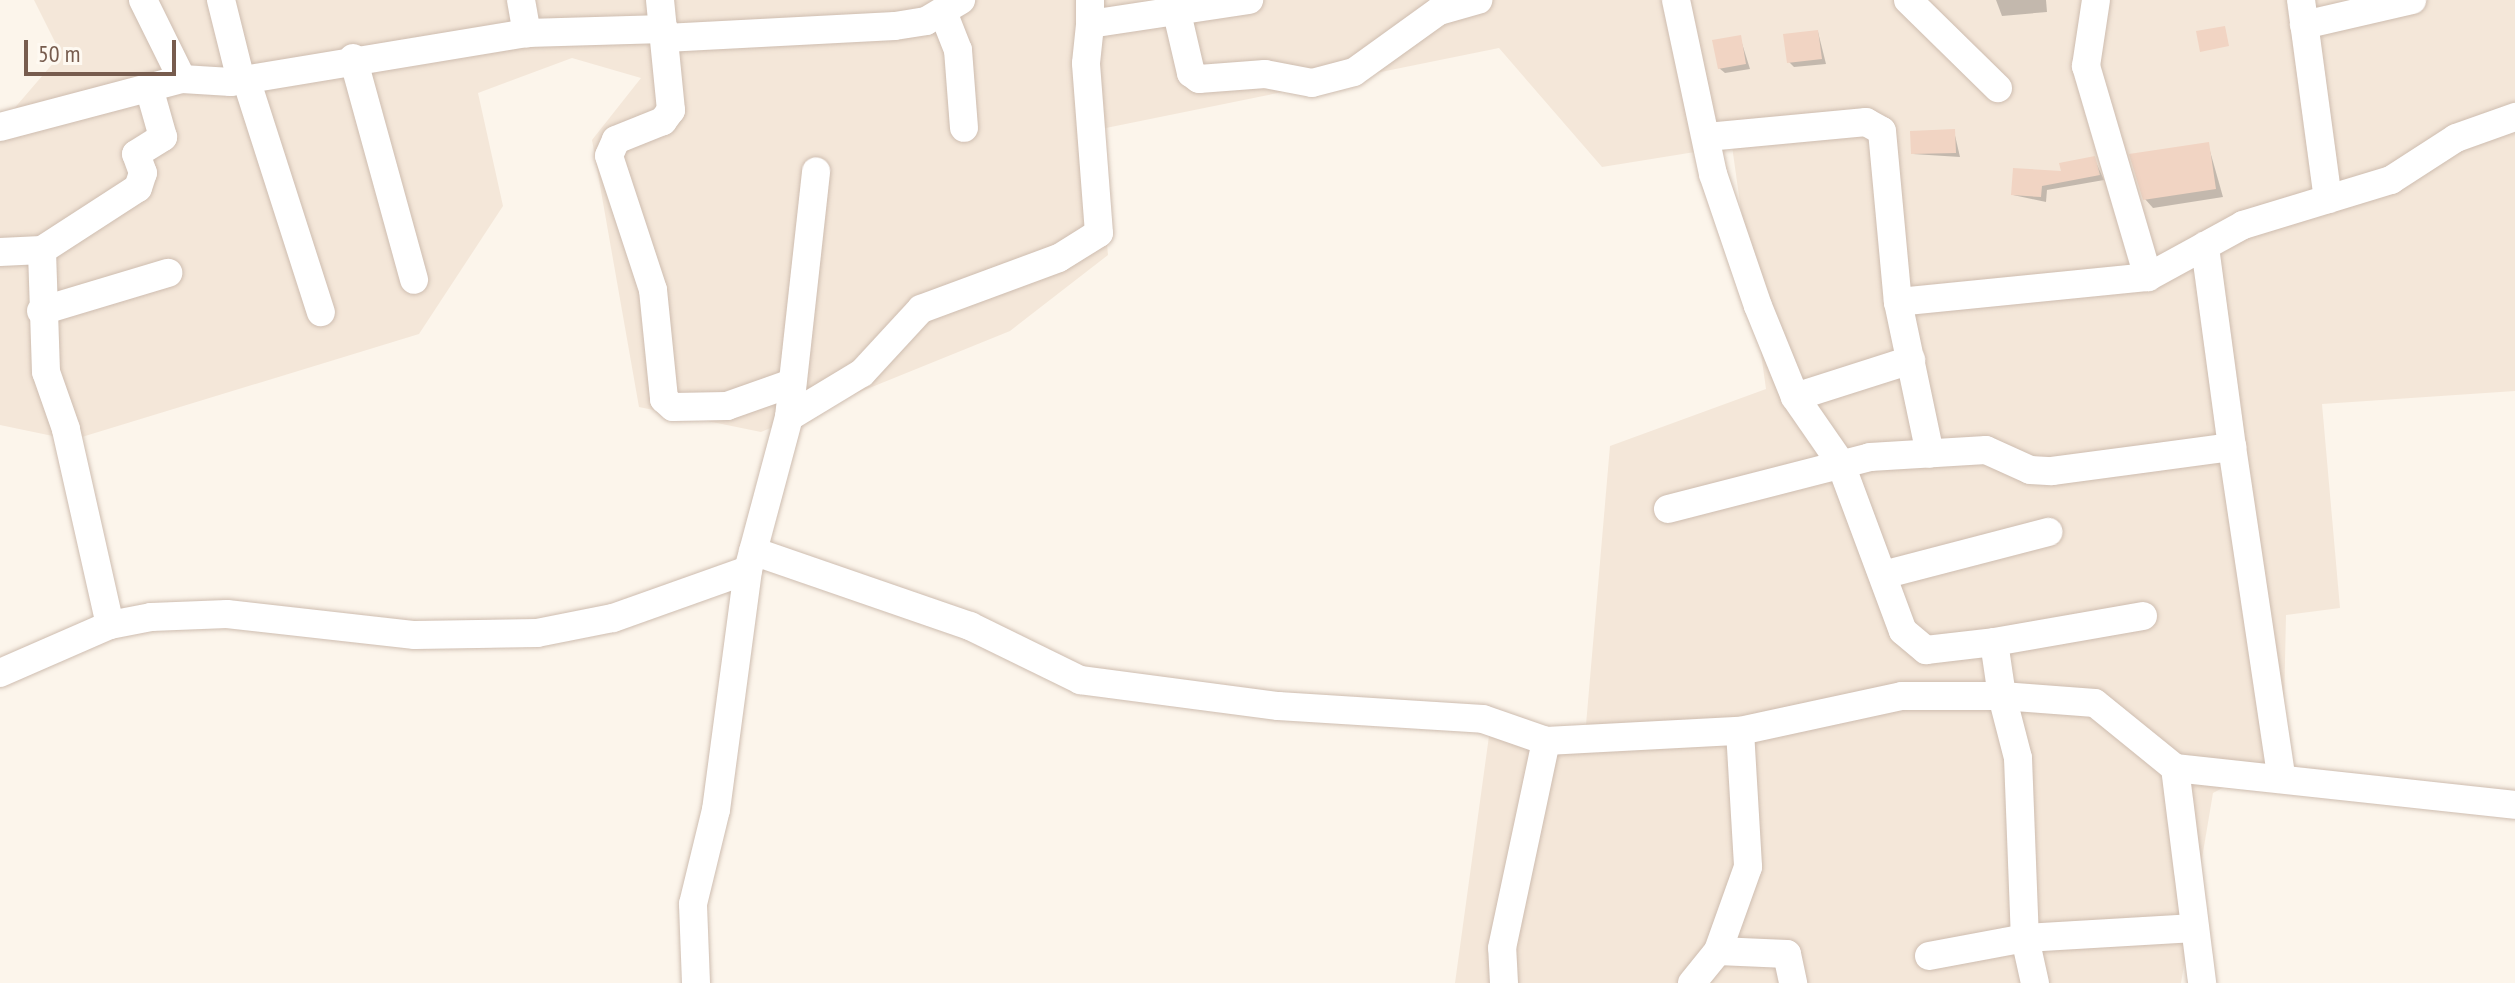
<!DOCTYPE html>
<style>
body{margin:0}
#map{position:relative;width:2515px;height:983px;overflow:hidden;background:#fcf5eb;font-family:"PT Sans Narrow",sans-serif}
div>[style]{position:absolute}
.residential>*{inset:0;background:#f4e7d9}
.shadow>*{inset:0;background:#0003}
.building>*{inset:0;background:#f1d4c3}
.roads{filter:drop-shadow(0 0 2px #cebdb0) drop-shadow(0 0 2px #cebdb0)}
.minor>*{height:28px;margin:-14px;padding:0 14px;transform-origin:14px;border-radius:14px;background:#fff}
span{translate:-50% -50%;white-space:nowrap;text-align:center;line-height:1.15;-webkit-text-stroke:6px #fef9f1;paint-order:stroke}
.scale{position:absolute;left:24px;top:40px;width:152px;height:36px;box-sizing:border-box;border:4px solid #775c4e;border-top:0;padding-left:10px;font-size:24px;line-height:28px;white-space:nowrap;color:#775c4e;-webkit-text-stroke:6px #fef9f1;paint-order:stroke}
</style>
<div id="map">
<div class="residential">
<i style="clip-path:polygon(34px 0,2515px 0,2515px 391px,2322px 404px,2340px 608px,2286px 615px,2283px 756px,2213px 793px,2181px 983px,1455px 983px,1489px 736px,1586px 725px,1610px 446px,1766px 389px,1732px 146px,1602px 167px,1499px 48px,1096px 130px,1108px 255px,1010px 331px,761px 432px,639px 407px,592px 140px,641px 78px,572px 58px,478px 93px,503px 206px,419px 334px,72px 440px,0 425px,0 125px,61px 54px)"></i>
</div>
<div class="shadow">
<i style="clip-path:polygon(1996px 0,2046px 0,2047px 12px,2002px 16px)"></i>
<i style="clip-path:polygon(1818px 32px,1826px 64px,1794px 67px,1789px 62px)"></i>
<i style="clip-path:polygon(1740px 37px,1750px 69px,1725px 73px,1719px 68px)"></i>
<i style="clip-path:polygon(1954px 131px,1960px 157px,1913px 154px)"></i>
<i style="clip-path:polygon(2208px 144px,2223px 197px,2153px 208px,2145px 199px)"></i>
<i style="clip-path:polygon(2094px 158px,2104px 180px,2047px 190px,2046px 202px,2013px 195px)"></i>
</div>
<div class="building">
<i style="clip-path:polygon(2225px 26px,2229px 46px,2200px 52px,2196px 31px)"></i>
<i style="clip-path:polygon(1818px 30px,1822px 59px,1787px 63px,1783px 34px)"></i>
<i style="clip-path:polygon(1741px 35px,1746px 64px,1718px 69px,1712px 40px)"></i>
<i style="clip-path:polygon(1955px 129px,1956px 153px,1911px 154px,1910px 131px)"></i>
<i style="clip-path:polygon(2209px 142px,2216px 189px,2143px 200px,2129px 154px)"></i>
<i style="clip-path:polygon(2095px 156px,2100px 175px,2042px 186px,2041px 197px,2011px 195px,2013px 168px,2061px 171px,2059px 163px)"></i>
</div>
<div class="roads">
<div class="minor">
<i style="left:143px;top:0;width:88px;rotate:63.7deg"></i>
<i style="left:221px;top:0;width:82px;rotate:76deg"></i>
<i style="left:521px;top:0;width:34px;rotate:80deg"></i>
<i style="left:660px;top:0;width:111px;rotate:84.3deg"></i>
<i style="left:671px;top:110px;width:14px;rotate:126deg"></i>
<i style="left:663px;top:121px;width:51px;rotate:158deg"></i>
<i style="left:616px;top:140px;width:17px;rotate:114deg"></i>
<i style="left:609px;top:156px;width:141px;rotate:71.8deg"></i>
<i style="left:653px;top:290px;width:110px;rotate:84.2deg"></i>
<i style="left:664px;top:399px;width:12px;rotate:42deg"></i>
<i style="left:673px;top:407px;width:54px;rotate:-1.1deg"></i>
<i style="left:727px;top:406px;width:69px;rotate:-19.5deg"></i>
<i style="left:1090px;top:0;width:24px;rotate:90deg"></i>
<i style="left:1090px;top:24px;width:161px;rotate:-8.6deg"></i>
<i style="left:1676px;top:0;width:178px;rotate:78deg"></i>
<i style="left:1713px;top:174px;width:139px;rotate:71.2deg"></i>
<i style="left:1758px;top:306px;width:98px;rotate:67.9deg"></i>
<i style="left:1795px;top:397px;width:79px;rotate:55.3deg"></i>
<i style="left:1840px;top:462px;width:180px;rotate:69.6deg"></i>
<i style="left:1903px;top:631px;width:30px;rotate:40deg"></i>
<i style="left:1926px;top:650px;width:68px;rotate:-6.7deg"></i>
<i style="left:1908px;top:0;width:126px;rotate:44.4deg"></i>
<i style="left:2096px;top:0;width:67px;rotate:98.6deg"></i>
<i style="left:2086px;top:66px;width:220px;rotate:73.6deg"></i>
<i style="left:2301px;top:0;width:201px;rotate:82.3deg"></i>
<i style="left:943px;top:12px;width:41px;rotate:68.5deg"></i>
<i style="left:958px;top:50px;width:78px;rotate:85.6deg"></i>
<i style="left:1177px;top:13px;width:62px;rotate:76.9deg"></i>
<i style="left:1191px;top:73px;width:10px;rotate:37deg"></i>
<i style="left:1199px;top:79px;width:66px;rotate:-4.3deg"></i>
<i style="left:1265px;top:74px;width:48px;rotate:10.8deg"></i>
<i style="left:1312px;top:83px;width:43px;rotate:-14.7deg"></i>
<i style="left:1354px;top:72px;width:105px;rotate:-35.7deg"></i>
<i style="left:1439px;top:11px;width:41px;rotate:-15.8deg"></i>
<i style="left:2304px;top:25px;width:111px;rotate:-13deg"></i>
<i style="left:665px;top:38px;width:230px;rotate:-3deg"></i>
<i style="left:895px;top:26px;width:31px;rotate:-9deg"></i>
<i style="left:926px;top:21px;width:41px;rotate:-31deg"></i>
<i style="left:353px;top:58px;width:230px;rotate:74.6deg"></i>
<i style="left:246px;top:79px;width:245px;rotate:72.2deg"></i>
<i style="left:0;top:127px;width:188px;rotate:-14.8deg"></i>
<i style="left:182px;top:79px;width:49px;rotate:3.5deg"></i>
<i style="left:231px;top:82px;width:300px;rotate:-9.4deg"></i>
<i style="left:527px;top:33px;width:137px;rotate:-1.7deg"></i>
<i style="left:1707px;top:137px;width:160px;rotate:-5.4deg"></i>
<i style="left:1866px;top:122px;width:18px;rotate:29deg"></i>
<i style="left:1882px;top:131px;width:172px;rotate:84.7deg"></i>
<i style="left:1898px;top:302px;width:155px;rotate:78.1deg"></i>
<i style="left:0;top:252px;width:42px;rotate:-2.7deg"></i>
<i style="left:1898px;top:302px;width:251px;rotate:-5.7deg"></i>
<i style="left:2148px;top:277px;width:108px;rotate:-28.7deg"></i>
<i style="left:2243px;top:225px;width:155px;rotate:-16.9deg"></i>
<i style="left:2391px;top:180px;width:77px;rotate:-32.9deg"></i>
<i style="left:2456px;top:138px;width:63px;rotate:-19.6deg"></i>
<i style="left:41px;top:311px;width:133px;rotate:-16.7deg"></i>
<i style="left:1795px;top:397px;width:122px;rotate:-17.7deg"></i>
<i style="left:789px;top:417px;width:85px;rotate:-31.1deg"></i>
<i style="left:862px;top:373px;width:87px;rotate:-47.3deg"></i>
<i style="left:921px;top:309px;width:147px;rotate:-20.3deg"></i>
<i style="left:1059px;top:258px;width:47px;rotate:-32deg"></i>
<i style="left:1099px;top:233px;width:170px;rotate:-94.4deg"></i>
<i style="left:1086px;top:63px;width:39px;rotate:-84deg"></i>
<i style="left:2232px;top:447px;width:333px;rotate:81.5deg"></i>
<i style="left:1668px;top:509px;width:209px;rotate:-14.4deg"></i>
<i style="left:1870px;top:457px;width:116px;rotate:-3.5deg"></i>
<i style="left:1986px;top:450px;width:48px;rotate:24.4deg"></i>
<i style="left:2030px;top:470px;width:22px;rotate:3deg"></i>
<i style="left:2052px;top:471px;width:182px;rotate:-7.6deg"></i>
<i style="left:2232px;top:447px;width:203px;rotate:-97.7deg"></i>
<i style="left:753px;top:551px;width:230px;rotate:19.1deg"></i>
<i style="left:970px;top:626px;width:123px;rotate:26.1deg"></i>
<i style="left:1080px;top:680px;width:200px;rotate:7.5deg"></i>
<i style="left:1278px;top:706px;width:205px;rotate:3.6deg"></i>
<i style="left:1483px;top:719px;width:67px;rotate:19.2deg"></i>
<i style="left:1546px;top:741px;width:194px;rotate:-3deg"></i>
<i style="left:1740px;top:731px;width:166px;rotate:-12.2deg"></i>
<i style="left:1902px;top:696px;width:100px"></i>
<i style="left:2002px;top:696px;width:64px;rotate:75.5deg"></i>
<i style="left:2018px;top:758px;width:180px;rotate:87.8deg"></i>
<i style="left:2025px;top:938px;width:170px;rotate:-3.4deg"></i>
<i style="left:1883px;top:575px;width:171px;rotate:-14.6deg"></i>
<i style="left:2143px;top:616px;width:151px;rotate:170.1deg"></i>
<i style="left:1994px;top:642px;width:55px;rotate:81.6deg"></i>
<i style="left:2002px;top:696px;width:93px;rotate:4.3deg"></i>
<i style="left:2095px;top:703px;width:103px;rotate:39.1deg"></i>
<i style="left:2175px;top:768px;width:342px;rotate:6.2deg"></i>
<i style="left:110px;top:625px;width:201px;rotate:-102.7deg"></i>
<i style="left:66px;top:429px;width:60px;rotate:-109.3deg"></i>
<i style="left:46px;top:372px;width:122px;rotate:-91.9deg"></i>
<i style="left:42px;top:250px;width:114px;rotate:-32.9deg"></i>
<i style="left:138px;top:188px;width:16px;rotate:-72deg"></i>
<i style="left:143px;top:173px;width:20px;rotate:-110deg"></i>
<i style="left:136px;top:154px;width:32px;rotate:-32deg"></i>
<i style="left:163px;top:137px;width:51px;rotate:-105.9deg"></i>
<i style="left:0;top:673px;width:120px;rotate:-23.6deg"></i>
<i style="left:110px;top:625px;width:42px;rotate:-11deg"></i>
<i style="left:151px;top:617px;width:76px;rotate:-2.3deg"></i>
<i style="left:227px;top:614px;width:189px;rotate:6.4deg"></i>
<i style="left:415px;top:635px;width:122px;rotate:-0.9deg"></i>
<i style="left:537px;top:633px;width:77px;rotate:-11.2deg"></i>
<i style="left:613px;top:618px;width:143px;rotate:-19.6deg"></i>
<i style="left:1740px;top:731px;width:136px;rotate:86.6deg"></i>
<i style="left:1748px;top:867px;width:89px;rotate:109.7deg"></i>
<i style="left:1718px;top:951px;width:69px;rotate:2.5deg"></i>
<i style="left:1787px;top:954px;width:30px;rotate:78deg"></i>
<i style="left:2175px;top:768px;width:217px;rotate:82.8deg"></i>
<i style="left:1929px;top:956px;width:98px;rotate:-10.6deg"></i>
<i style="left:2025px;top:938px;width:46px;rotate:77.5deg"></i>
<i style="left:696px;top:983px;width:79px;rotate:-92.2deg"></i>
<i style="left:693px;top:904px;width:97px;rotate:-76.3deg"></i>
<i style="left:716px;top:810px;width:242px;rotate:-82.4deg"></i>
<i style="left:748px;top:570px;width:158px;rotate:-75deg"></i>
<i style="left:789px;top:417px;width:247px;rotate:-83.7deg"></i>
<i style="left:1504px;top:983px;width:35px;rotate:-93deg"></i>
<i style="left:1502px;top:948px;width:212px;rotate:-78deg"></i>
<i style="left:1692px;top:983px;width:41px;rotate:-50.9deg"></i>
</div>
</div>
<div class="scale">50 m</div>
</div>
